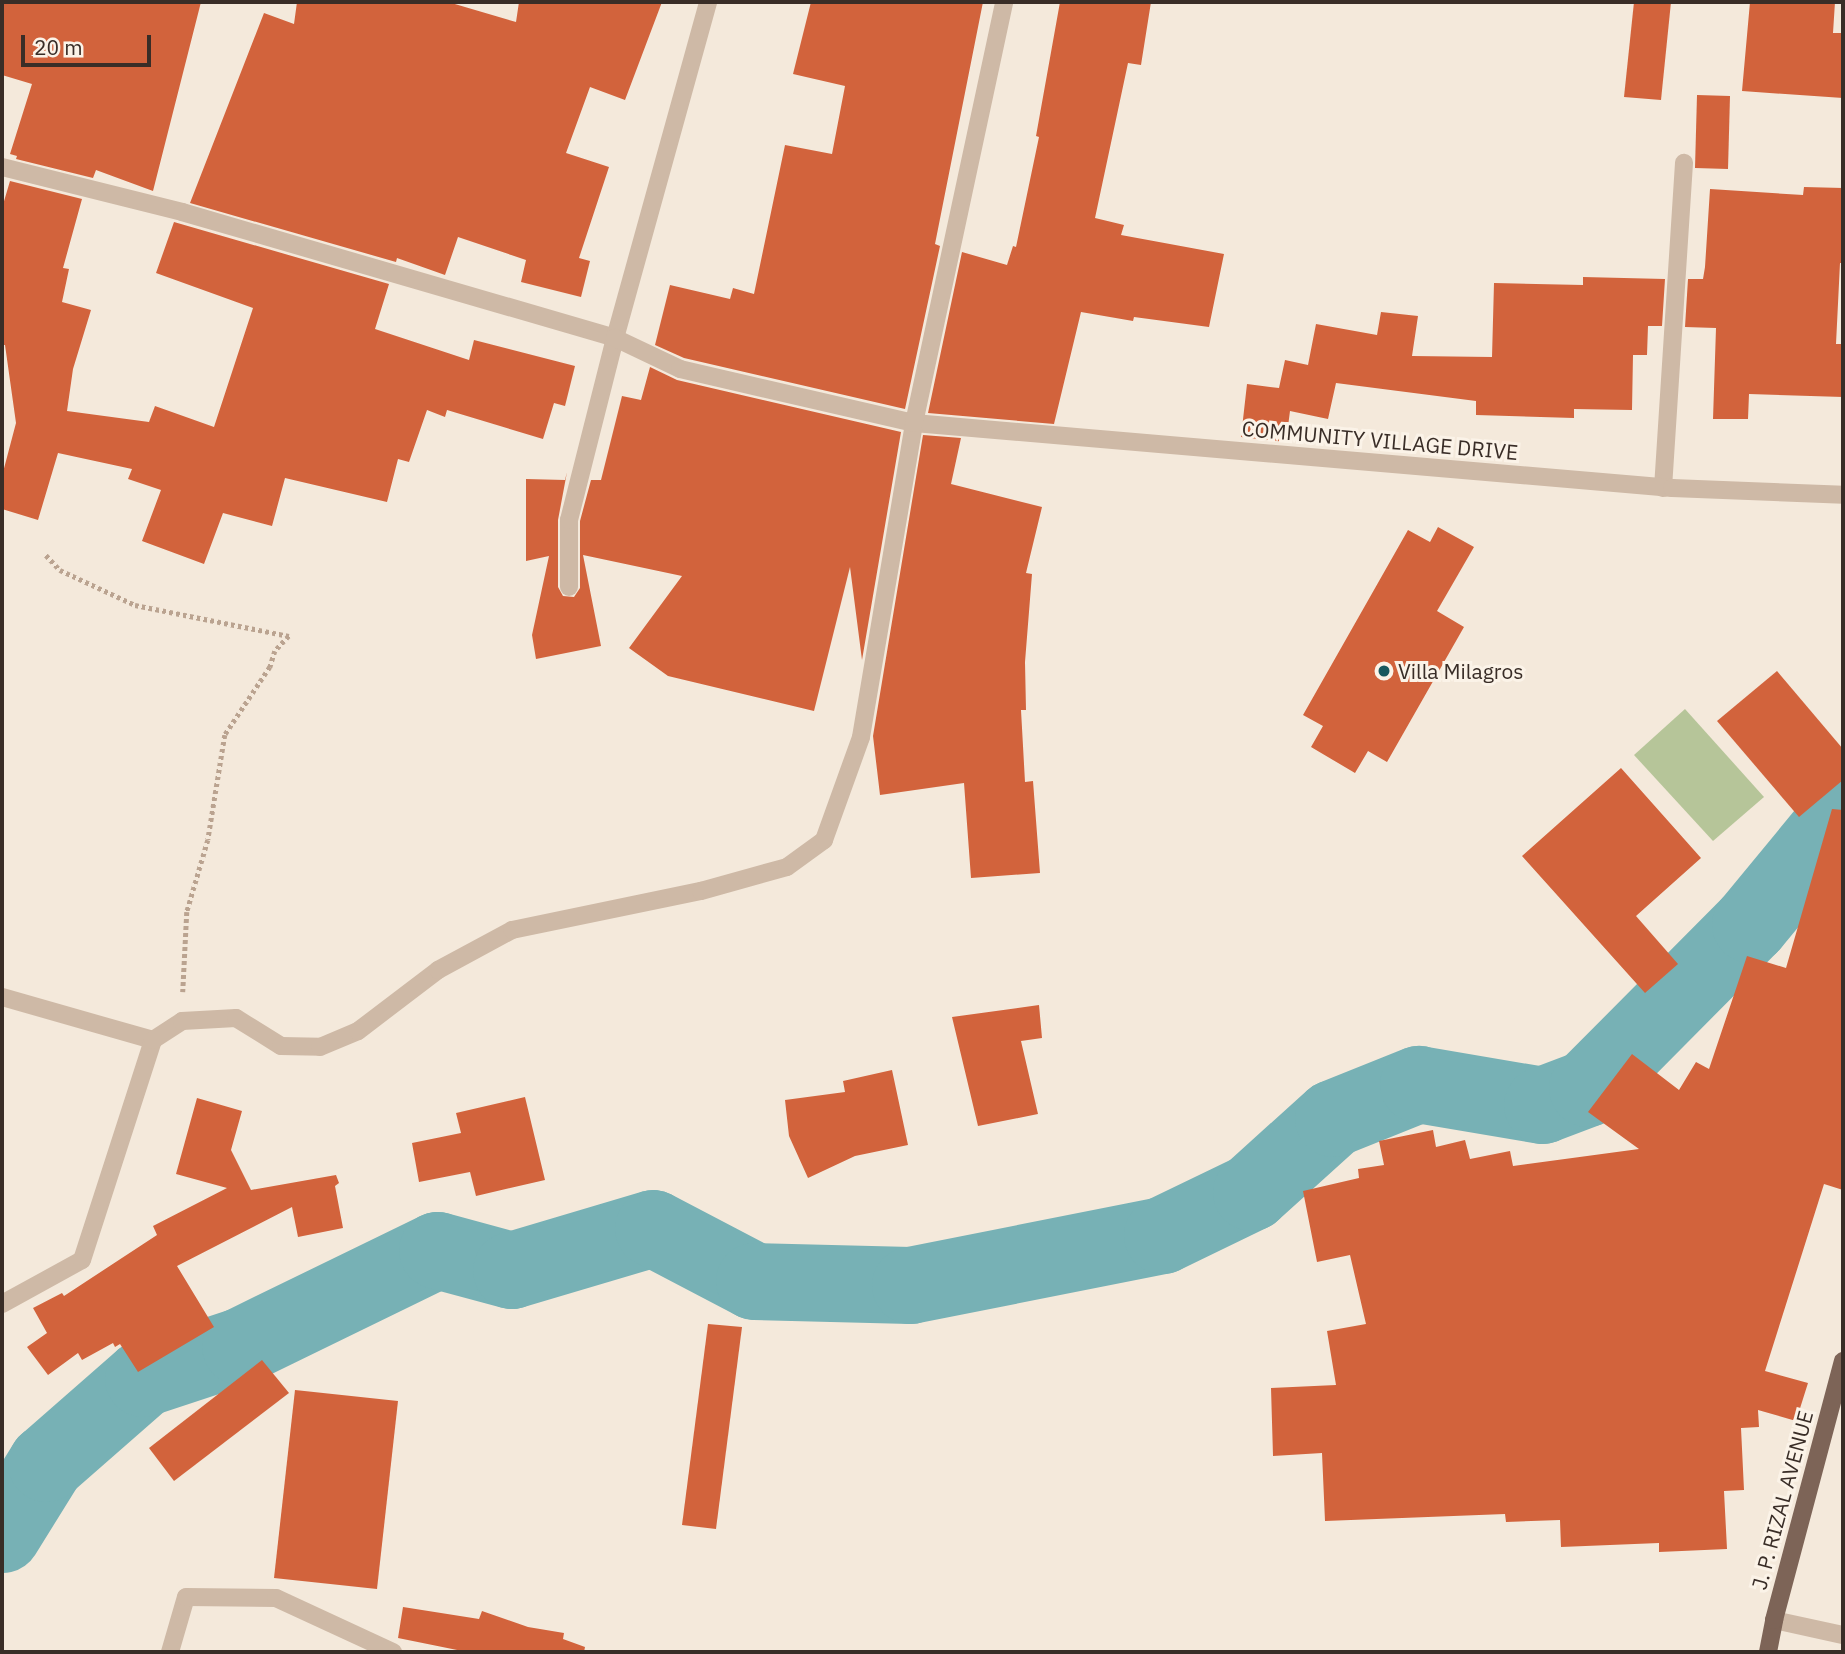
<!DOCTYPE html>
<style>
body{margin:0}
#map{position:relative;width:1845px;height:1654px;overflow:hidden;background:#f4e9db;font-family:"IBM Plex Sans",sans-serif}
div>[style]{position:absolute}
.green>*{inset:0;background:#b6c599}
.river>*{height:77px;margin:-38.5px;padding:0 38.5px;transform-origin:38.5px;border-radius:38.5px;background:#77b1b5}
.building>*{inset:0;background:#d2633c}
.path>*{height:4.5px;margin-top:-2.25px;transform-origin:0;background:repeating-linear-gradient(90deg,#baa390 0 3.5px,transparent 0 7px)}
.service>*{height:18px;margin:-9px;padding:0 9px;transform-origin:9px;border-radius:9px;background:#ceb9a6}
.minor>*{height:18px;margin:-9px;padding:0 9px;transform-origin:9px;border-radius:9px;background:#ceb9a6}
.primary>*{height:18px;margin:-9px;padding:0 9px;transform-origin:9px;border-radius:9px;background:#7d6457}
.dots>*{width:19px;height:19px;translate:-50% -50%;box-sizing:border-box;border:4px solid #fbf3e8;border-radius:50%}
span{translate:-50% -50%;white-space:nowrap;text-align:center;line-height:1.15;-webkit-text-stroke:6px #fbf3e8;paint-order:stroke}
.street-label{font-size:21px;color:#392d27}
.poi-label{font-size:21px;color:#392d27}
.left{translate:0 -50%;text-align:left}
.frame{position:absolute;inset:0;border:4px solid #392d27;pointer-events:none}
.scale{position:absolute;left:21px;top:35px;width:130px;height:32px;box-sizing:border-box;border:4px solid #392d27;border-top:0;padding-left:9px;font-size:21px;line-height:24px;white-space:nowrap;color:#392d27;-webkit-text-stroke:5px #fbf3e8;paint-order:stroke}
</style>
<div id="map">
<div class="green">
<i style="clip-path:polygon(1685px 709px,1764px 797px,1713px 841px,1634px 755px)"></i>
</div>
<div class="river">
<i style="left:2px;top:1534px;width:84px;rotate:-58.2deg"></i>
<i style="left:46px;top:1463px;width:129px;rotate:-41.2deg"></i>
<i style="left:143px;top:1378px;width:102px;rotate:-18.3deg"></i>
<i style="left:240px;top:1346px;width:219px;rotate:-26deg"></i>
<i style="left:437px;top:1250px;width:77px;rotate:15.1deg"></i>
<i style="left:511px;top:1270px;width:148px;rotate:-16.5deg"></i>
<i style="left:653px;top:1228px;width:114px;rotate:27.7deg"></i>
<i style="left:754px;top:1281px;width:156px;rotate:1.5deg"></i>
<i style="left:910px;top:1285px;width:257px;rotate:-11.2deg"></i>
<i style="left:1162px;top:1235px;width:99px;rotate:-25.8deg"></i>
<i style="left:1251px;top:1192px;width:110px;rotate:-42.1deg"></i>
<i style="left:1333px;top:1118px;width:92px;rotate:-21.8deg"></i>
<i style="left:1418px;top:1084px;width:126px;rotate:9.6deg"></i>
<i style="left:1542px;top:1105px;width:48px;rotate:-20.7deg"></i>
<i style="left:1587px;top:1088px;width:231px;rotate:-45.2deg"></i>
<i style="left:1750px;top:924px;width:146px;rotate:-50.5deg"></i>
</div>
<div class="building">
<i style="clip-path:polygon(2px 2px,201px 2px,153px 191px,96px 170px,93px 178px,16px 159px,17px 156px,10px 154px,32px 84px,2px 75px)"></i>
<i style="clip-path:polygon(297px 2px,448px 2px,516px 22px,519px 2px,662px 2px,625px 100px,590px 87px,566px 153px,609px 167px,579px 258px,590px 261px,581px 297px,521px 282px,526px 260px,458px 237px,445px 275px,397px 258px,396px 262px,190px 203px,264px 13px,294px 24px)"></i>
<i style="clip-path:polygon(811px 2px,983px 2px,935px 244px,940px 246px,905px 409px,684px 358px,655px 345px,670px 285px,730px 299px,733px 288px,754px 294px,785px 145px,832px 154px,845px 86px,793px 74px)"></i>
<i style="clip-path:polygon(1060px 2px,1151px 2px,1141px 65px,1128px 63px,1095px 218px,1124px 225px,1121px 235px,1224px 254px,1209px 327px,1134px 317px,1133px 321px,1081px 312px,1054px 424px,928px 413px,962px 252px,1007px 265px,1013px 246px,1016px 247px,1039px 137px,1036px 136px)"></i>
<i style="clip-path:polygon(1634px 2px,1671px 2px,1661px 100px,1624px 97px)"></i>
<i style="clip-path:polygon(1750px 2px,1835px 2px,1833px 33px,1843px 33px,1843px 98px,1742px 91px)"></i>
<i style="clip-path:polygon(1697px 95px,1730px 96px,1728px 169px,1695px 168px)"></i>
<i style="clip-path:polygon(10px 181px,82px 199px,63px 268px,69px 269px,62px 302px,91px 310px,73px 369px,67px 411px,149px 422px,155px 406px,214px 427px,253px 308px,156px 273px,174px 222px,389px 284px,375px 329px,469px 360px,474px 340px,575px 366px,565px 406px,554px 403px,543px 439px,447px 410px,445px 417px,427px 410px,409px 462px,398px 459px,387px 502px,285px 478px,272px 526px,223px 513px,204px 564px,142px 541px,161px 490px,128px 479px,132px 469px,58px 453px,38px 520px,2px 509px,2px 476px,16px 423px,5px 345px,2px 345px,2px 208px)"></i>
<i style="clip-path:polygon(1804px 187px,1843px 188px,1843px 263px,1840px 263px,1836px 344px,1843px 344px,1843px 397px,1749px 394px,1748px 419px,1713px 419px,1716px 328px,1685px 327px,1688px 279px,1703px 279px,1705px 267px,1710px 189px,1803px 195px)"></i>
<i style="clip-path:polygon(1583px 277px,1665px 279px,1662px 326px,1648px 326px,1647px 355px,1633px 355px,1632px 410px,1574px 409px,1574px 418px,1476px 415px,1476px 401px,1336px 383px,1328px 419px,1290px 411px,1286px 442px,1241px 437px,1247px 384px,1279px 388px,1285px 360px,1308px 365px,1316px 324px,1377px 335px,1381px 312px,1418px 316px,1412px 356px,1492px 357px,1494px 283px,1583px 285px)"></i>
<i style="clip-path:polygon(650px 367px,677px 380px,901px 432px,862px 660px,850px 567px,814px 711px,668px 676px,629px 648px,682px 576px,583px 555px,601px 646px,536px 659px,532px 635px,549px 556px,526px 561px,526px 479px,565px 480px,567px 472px,558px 520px,558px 587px,563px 596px,574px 597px,580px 588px,580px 521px,591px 480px,601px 480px,622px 396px,641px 400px)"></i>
<i style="clip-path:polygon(923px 435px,961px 438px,951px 484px,1042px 507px,1026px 573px,1032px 574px,1025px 662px,1026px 710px,1021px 710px,1025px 782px,1033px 781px,1040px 873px,971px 878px,964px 783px,880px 795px,873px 736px)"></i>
<i style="clip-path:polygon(1438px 527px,1474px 547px,1437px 611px,1464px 627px,1387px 762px,1368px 751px,1355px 773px,1311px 747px,1323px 726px,1303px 715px,1408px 530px,1430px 542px)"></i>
<i style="clip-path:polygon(1777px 671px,1843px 749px,1843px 780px,1799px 817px,1717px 721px)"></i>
<i style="clip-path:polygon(1621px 768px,1701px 858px,1636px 916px,1678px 964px,1645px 993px,1522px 856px)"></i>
<i style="clip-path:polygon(1832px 809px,1843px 810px,1843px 1190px,1824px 1184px,1765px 1371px,1808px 1383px,1796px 1421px,1758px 1410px,1759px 1427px,1741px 1428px,1744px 1490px,1724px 1491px,1727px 1549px,1659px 1552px,1659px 1543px,1561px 1547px,1560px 1520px,1506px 1522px,1505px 1514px,1325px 1521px,1322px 1453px,1273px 1456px,1271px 1388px,1336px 1385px,1327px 1331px,1366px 1324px,1350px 1255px,1317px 1262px,1303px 1191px,1359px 1178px,1358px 1169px,1384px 1165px,1379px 1141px,1433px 1130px,1436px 1147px,1465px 1140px,1470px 1159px,1510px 1151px,1513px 1166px,1639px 1149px,1588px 1112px,1632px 1054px,1679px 1090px,1696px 1062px,1709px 1069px,1747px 956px,1786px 968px)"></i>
<i style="clip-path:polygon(1039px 1005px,1042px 1038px,1021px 1041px,1038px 1114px,978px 1126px,952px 1017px)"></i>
<i style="clip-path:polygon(892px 1070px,908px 1145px,855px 1156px,808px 1178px,789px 1136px,785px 1100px,845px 1092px,843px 1081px)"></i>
<i style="clip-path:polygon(525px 1097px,545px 1180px,476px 1196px,470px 1172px,419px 1182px,412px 1143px,461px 1133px,456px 1113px)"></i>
<i style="clip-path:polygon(197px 1098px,242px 1111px,231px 1150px,251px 1190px,336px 1175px,339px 1183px,335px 1186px,343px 1228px,298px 1237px,292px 1207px,177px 1266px,214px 1327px,138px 1372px,120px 1344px,115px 1347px,113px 1343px,82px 1360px,78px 1353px,48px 1375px,27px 1347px,47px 1333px,33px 1308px,62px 1293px,64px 1296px,157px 1235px,153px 1226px,227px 1188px,176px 1174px)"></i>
<i style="clip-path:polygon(708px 1324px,742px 1327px,716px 1529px,682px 1525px)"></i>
<i style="clip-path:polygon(262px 1360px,289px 1393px,174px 1481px,149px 1448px)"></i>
<i style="clip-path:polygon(295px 1390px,398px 1401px,377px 1589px,274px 1578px)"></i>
<i style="clip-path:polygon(403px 1607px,479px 1619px,482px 1611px,528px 1627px,564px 1633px,563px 1639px,585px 1647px,584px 1652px,467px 1652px,398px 1638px)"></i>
</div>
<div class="path">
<i style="left:46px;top:555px;width:21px;rotate:47deg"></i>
<i style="left:60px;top:570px;width:83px;rotate:25deg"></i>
<i style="left:135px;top:605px;width:157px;rotate:11.4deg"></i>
<i style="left:289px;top:636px;width:21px;rotate:133deg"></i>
<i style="left:275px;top:651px;width:17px;rotate:107deg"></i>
<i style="left:270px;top:667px;width:82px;rotate:123.5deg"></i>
<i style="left:225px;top:735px;width:106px;rotate:99.2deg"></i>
<i style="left:208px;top:840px;width:75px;rotate:106.3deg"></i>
<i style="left:187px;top:912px;width:80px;rotate:92.9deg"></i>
</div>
<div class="service">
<i style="left:170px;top:1652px;width:57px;rotate:-73.8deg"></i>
<i style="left:186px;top:1597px;width:90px;rotate:0.6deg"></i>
<i style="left:276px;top:1598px;width:129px;rotate:24.8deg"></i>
</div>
<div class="minor">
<i style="left:2px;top:167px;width:186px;rotate:14deg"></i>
<i style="left:182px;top:212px;width:451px;rotate:16.2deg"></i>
<i style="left:615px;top:338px;width:349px;rotate:-74.5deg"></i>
<i style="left:1663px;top:488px;width:326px;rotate:-86.3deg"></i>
<i style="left:569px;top:587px;width:67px;rotate:-90deg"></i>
<i style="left:569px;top:520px;width:188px;rotate:-75.8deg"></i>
<i style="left:615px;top:338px;width:72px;rotate:25.5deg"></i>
<i style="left:680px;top:369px;width:240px;rotate:13deg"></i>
<i style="left:914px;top:423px;width:761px;rotate:4.9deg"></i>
<i style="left:1672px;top:488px;width:171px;rotate:2.3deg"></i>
<i style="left:2px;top:997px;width:157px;rotate:15.9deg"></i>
<i style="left:2px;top:1304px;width:91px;rotate:-28.8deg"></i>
<i style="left:82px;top:1260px;width:231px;rotate:-72.1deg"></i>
<i style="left:153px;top:1040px;width:35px;rotate:-33deg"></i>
<i style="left:182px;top:1021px;width:54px;rotate:-3.2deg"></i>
<i style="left:236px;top:1018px;width:53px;rotate:31.9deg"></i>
<i style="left:281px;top:1046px;width:39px;rotate:1deg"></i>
<i style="left:320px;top:1047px;width:41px;rotate:-22.8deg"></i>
<i style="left:358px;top:1031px;width:101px;rotate:-37.3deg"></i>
<i style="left:438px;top:970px;width:84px;rotate:-28.4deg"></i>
<i style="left:512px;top:930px;width:193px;rotate:-11.7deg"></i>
<i style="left:701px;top:891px;width:89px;rotate:-15.6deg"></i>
<i style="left:787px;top:867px;width:46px;rotate:-36.1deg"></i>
<i style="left:824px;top:840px;width:109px;rotate:-70.2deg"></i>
<i style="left:861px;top:737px;width:318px;rotate:-80.4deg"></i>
<i style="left:914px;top:423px;width:431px;rotate:-77.9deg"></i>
<i style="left:1774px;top:1620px;width:71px;rotate:12.3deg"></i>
</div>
<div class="primary">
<i style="left:1768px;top:1652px;width:33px;rotate:-79deg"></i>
<i style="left:1774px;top:1620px;width:268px;rotate:-75.1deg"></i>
</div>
<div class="dots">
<i style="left:1384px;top:671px;background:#18595f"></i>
</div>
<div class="street-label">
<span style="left:1380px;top:440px;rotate:5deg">COMMUNITY VILLAGE DRIVE</span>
<span style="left:1782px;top:1500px;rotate:-75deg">J. P. RIZAL AVENUE</span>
</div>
<div class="poi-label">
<span class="left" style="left:1398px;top:671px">Villa Milagros</span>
</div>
<div class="frame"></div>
<div class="scale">20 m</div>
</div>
